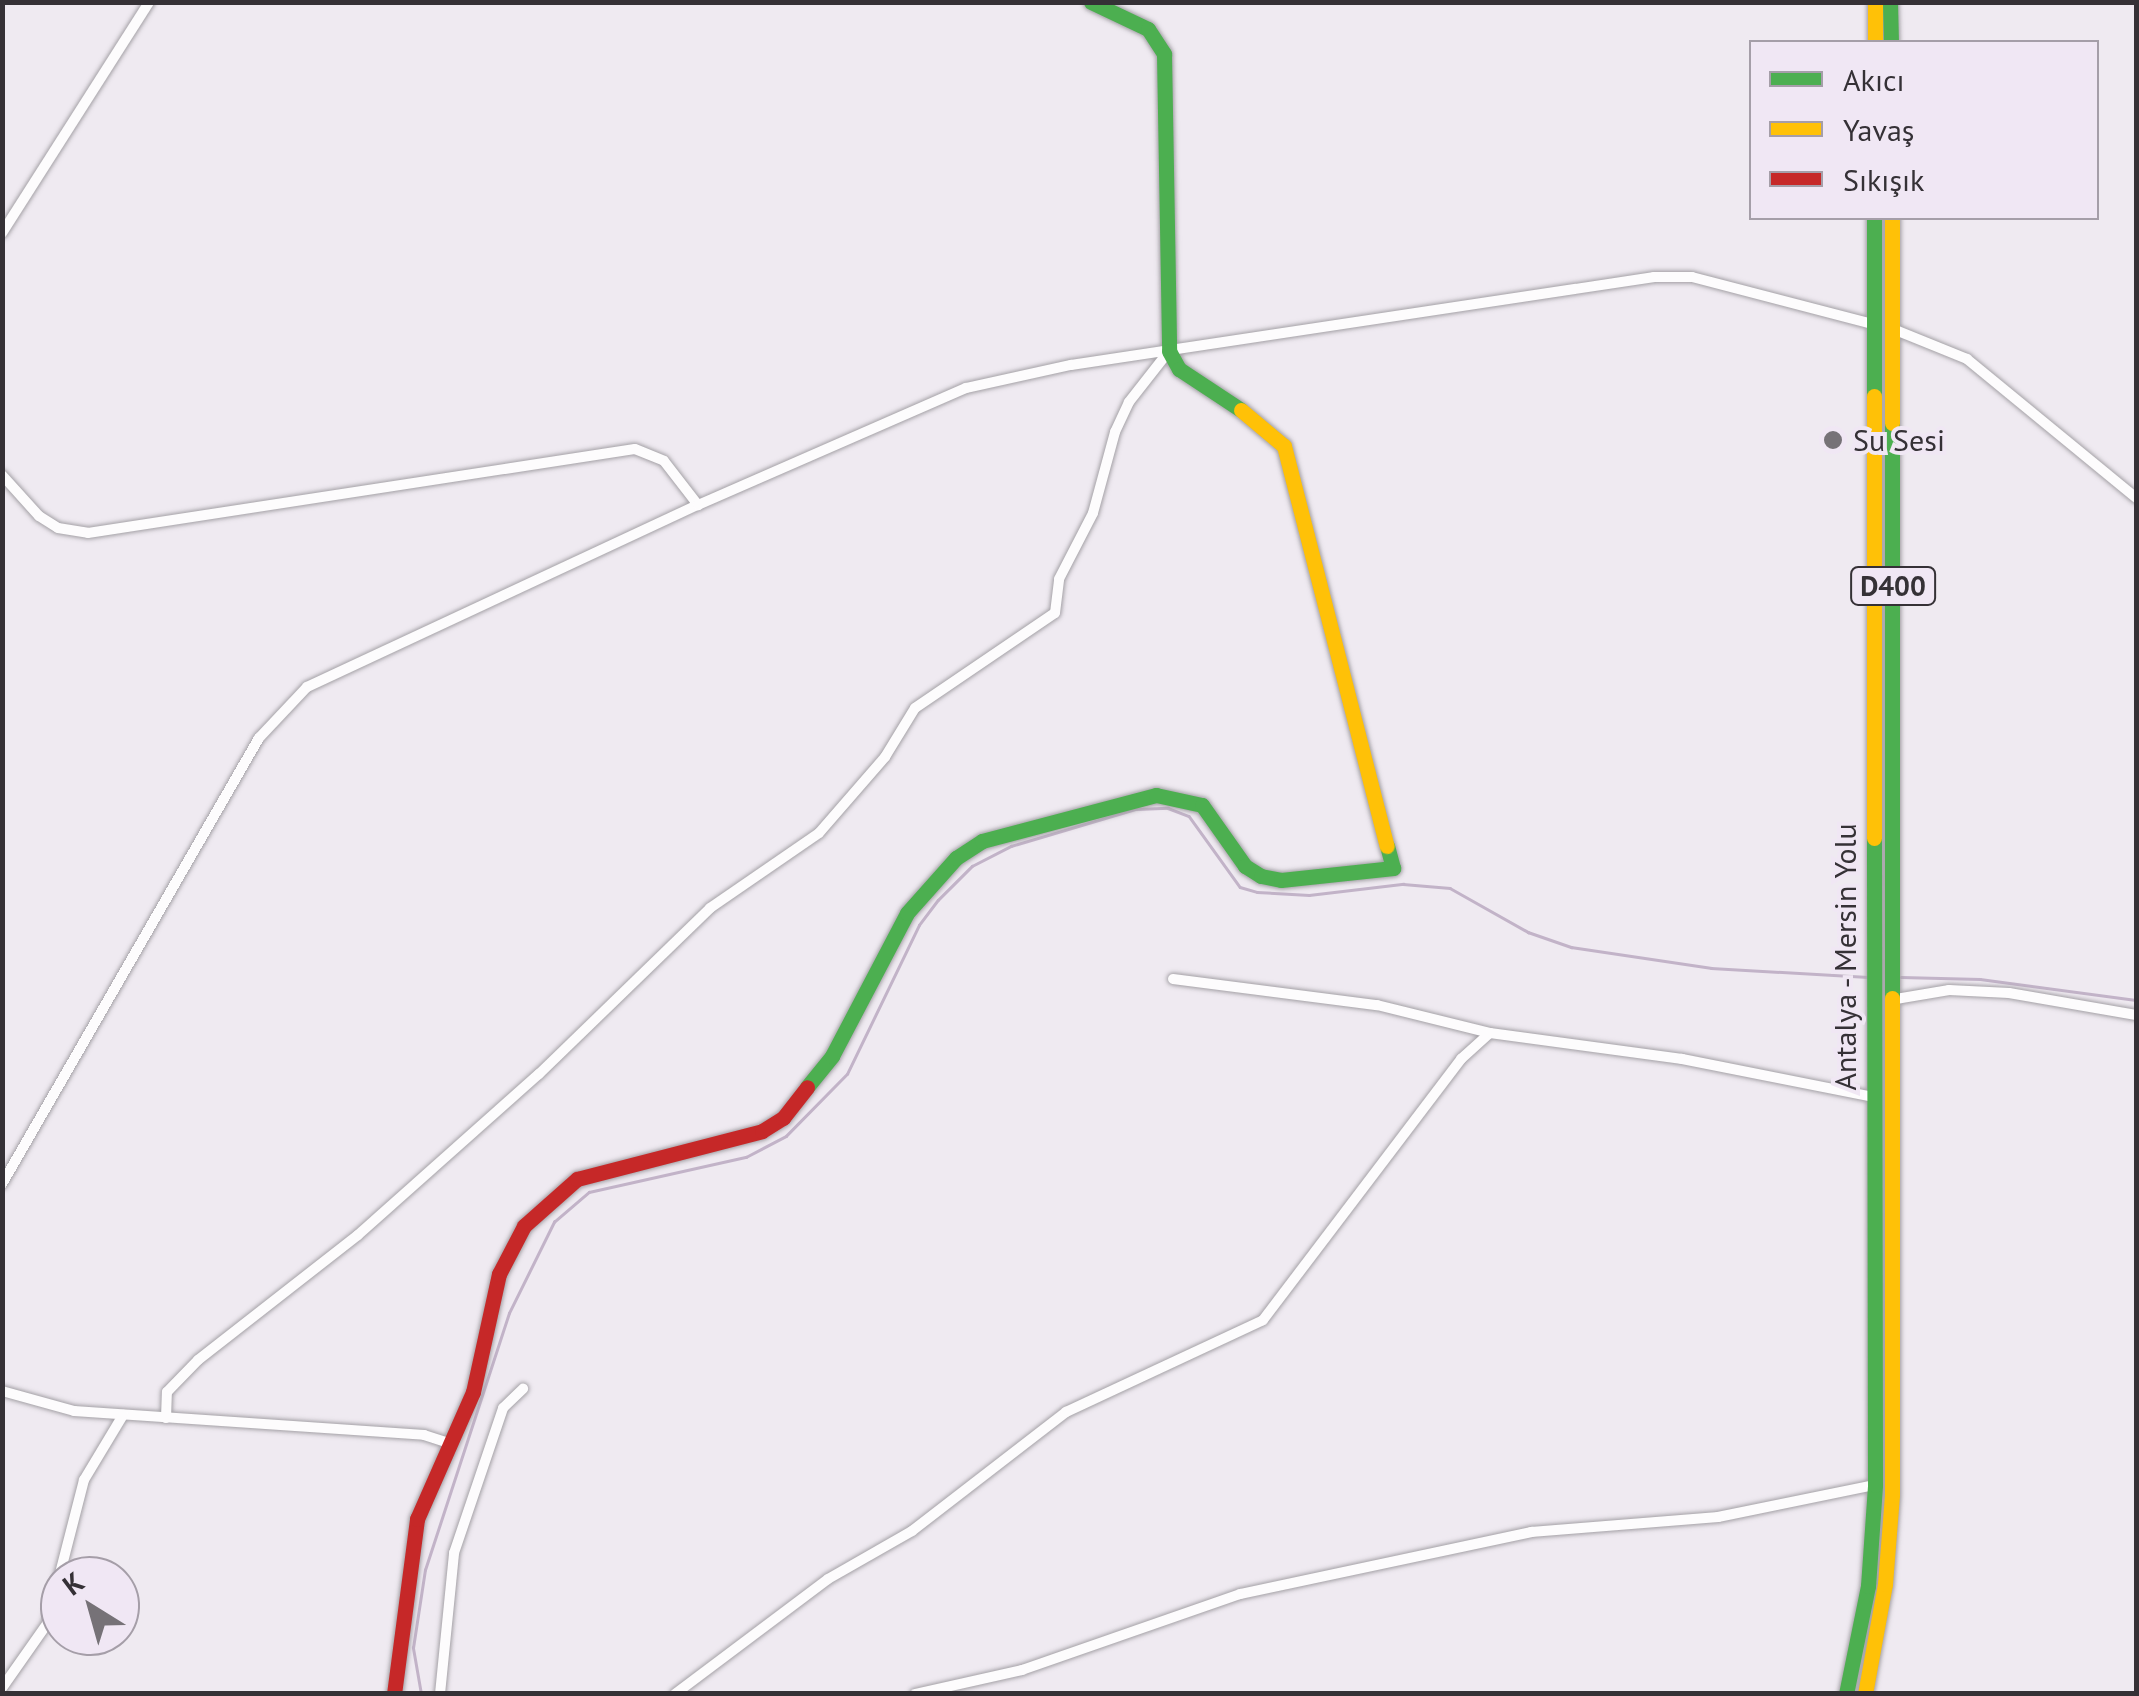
<!DOCTYPE html>
<meta charset="utf-8">
<style>
body{margin:0}
#map{position:relative;width:2139px;height:1696px;overflow:hidden;background:#efeaf1;font-family:"PT Sans",sans-serif}
div>[style]{position:absolute}
.stream>*{height:2.5px;margin:-1.25px;padding:0 1.25px;transform-origin:1.25px;border-radius:1.25px;background:#c2b3c8}
.roads{filter:drop-shadow(0 0 2px #a4a1a6) drop-shadow(0 0 2px #a4a1a6)}
.street>*{height:10px;margin:-5px;padding:0 5px;transform-origin:5px;border-radius:5px;background:#fdfcfd}
.fast>*{height:15px;margin:-7.5px;padding:0 7.5px;transform-origin:7.5px;border-radius:7.5px;background:#4caf50}
.slow>*{height:15px;margin:-7.5px;padding:0 7.5px;transform-origin:7.5px;border-radius:7.5px;background:#ffc107}
.jam>*{height:15px;margin:-7.5px;padding:0 7.5px;transform-origin:7.5px;border-radius:7.5px;background:#c62828}
.dots>*{width:28px;height:28px;translate:-50% -50%;box-sizing:border-box;border:5px solid #f0e7f4;border-radius:50%}
span{translate:-50% -50%;white-space:nowrap;text-align:center;line-height:1.15;-webkit-text-stroke:8px #f0e7f4;paint-order:stroke}
.shield-label span{padding:2px 8px;background:#f0e7f4;border:2px solid;border-radius:8px;-webkit-text-stroke-width:0}
.shield-label{font-size:28px;color:#353136;font-weight:700}
.poi-label{font-size:30px;color:#353136}
.left{translate:0 -50%;text-align:left}
.street-label{font-size:30px;color:#353136}
.frame{position:absolute;inset:0;border:5px solid #353136;pointer-events:none}
.legend{position:absolute;left:1749px;top:40px;width:350px;height:180px;box-sizing:border-box;background:#f0e7f4;border:2px solid #a59ea8;margin:0;padding:12px 18px;list-style:none;font-size:30px;color:#353136}
.legend li{display:flex;align-items:center;gap:20px;height:50px}
.legend b{width:50px;border:2px solid #a59ea8}
.north{position:absolute;left:40px;top:1556px;width:100px;height:100px;box-sizing:border-box;background:#f0e7f4;border:2px solid #a59ea8;border-radius:50%;rotate:323deg;font-size:28px;font-weight:700;line-height:40px;text-align:center;color:#353136}
.north::after{content:'';display:block;margin:auto;width:35px;height:45px;background:#767277;clip-path:polygon(50% 0,100% 100%,50% 72%,0 100%)}
</style>
<div id="map">
<div class="stream">
<i style="left:1901px;top:977px;width:79px;rotate:1.5deg"></i>
<i style="left:1980px;top:979px;width:157px;rotate:7.7deg"></i>
<i style="left:421px;top:1694px;width:47px;rotate:-99.9deg"></i>
<i style="left:413px;top:1648px;width:79px;rotate:-81.3deg"></i>
<i style="left:425px;top:1570px;width:270px;rotate:-71.9deg"></i>
<i style="left:509px;top:1313px;width:102px;rotate:-63.7deg"></i>
<i style="left:554px;top:1222px;width:46px;rotate:-40.6deg"></i>
<i style="left:589px;top:1192px;width:161px;rotate:-12.6deg"></i>
<i style="left:746px;top:1157px;width:45px;rotate:-27.7deg"></i>
<i style="left:786px;top:1136px;width:87px;rotate:-45.5deg"></i>
<i style="left:847px;top:1074px;width:165px;rotate:-64.2deg"></i>
<i style="left:919px;top:925px;width:31px;rotate:-53deg"></i>
<i style="left:938px;top:900px;width:48px;rotate:-45deg"></i>
<i style="left:972px;top:866px;width:44px;rotate:-27.1deg"></i>
<i style="left:1011px;top:846px;width:130px;rotate:-16.5deg"></i>
<i style="left:1136px;top:809px;width:32px;rotate:-2deg"></i>
<i style="left:1168px;top:808px;width:22px;rotate:21deg"></i>
<i style="left:1189px;top:816px;width:87px;rotate:54.3deg"></i>
<i style="left:1240px;top:887px;width:18px;rotate:16deg"></i>
<i style="left:1257px;top:892px;width:52px;rotate:3.3deg"></i>
<i style="left:1309px;top:895px;width:95px;rotate:-6.7deg"></i>
<i style="left:1403px;top:884px;width:47px;rotate:4.9deg"></i>
<i style="left:1450px;top:888px;width:90px;rotate:29.4deg"></i>
<i style="left:1528px;top:932px;width:46px;rotate:19.2deg"></i>
<i style="left:1571px;top:947px;width:142px;rotate:8.5deg"></i>
<i style="left:1711px;top:968px;width:157px;rotate:3.3deg"></i>
</div>
<div class="roads">
<div class="street">
<i style="left:2px;top:233px;width:274px;rotate:-57.5deg"></i>
<i style="left:1893px;top:329px;width:80px;rotate:22.1deg"></i>
<i style="left:1967px;top:359px;width:219px;rotate:39.4deg"></i>
<i style="left:2px;top:475px;width:55px;rotate:47.9deg"></i>
<i style="left:39px;top:516px;width:22px;rotate:32deg"></i>
<i style="left:58px;top:528px;width:30px;rotate:9deg"></i>
<i style="left:88px;top:533px;width:553px;rotate:-8.73deg"></i>
<i style="left:635px;top:449px;width:31px;rotate:22deg"></i>
<i style="left:664px;top:461px;width:56px;rotate:52.3deg"></i>
<i style="left:1173px;top:979px;width:206px;rotate:7.3deg"></i>
<i style="left:1377px;top:1005px;width:116px;rotate:13.9deg"></i>
<i style="left:1890px;top:1000px;width:60px;rotate:-9.6deg"></i>
<i style="left:1949px;top:990px;width:60px;rotate:2.9deg"></i>
<i style="left:2009px;top:993px;width:129px;rotate:9.8deg"></i>
<i style="left:2px;top:1184px;width:515px;rotate:-60.05deg"></i>
<i style="left:259px;top:738px;width:70px;rotate:-46.7deg"></i>
<i style="left:307px;top:687px;width:431px;rotate:-25deg"></i>
<i style="left:698px;top:505px;width:292px;rotate:-23.6deg"></i>
<i style="left:966px;top:388px;width:107px;rotate:-12.4deg"></i>
<i style="left:1071px;top:365px;width:590px;rotate:-8.58deg"></i>
<i style="left:1654px;top:277px;width:38px"></i>
<i style="left:1692px;top:277px;width:187px;rotate:14.6deg"></i>
<i style="left:2px;top:1391px;width:75px;rotate:15.5deg"></i>
<i style="left:74px;top:1411px;width:351px;rotate:3.9deg"></i>
<i style="left:424px;top:1435px;width:26px;rotate:18deg"></i>
<i style="left:166px;top:1418px;width:26px;rotate:-88deg"></i>
<i style="left:167px;top:1392px;width:45px;rotate:-45.9deg"></i>
<i style="left:198px;top:1360px;width:203px;rotate:-38deg"></i>
<i style="left:358px;top:1235px;width:242px;rotate:-41.7deg"></i>
<i style="left:539px;top:1074px;width:238px;rotate:-44.1deg"></i>
<i style="left:710px;top:908px;width:132px;rotate:-34.5deg"></i>
<i style="left:819px;top:833px;width:101px;rotate:-49deg"></i>
<i style="left:885px;top:757px;width:57px;rotate:-58.5deg"></i>
<i style="left:915px;top:708px;width:169px;rotate:-34.2deg"></i>
<i style="left:1055px;top:613px;width:34px;rotate:-83deg"></i>
<i style="left:1059px;top:579px;width:74px;rotate:-62.7deg"></i>
<i style="left:1093px;top:513px;width:84px;rotate:-74.8deg"></i>
<i style="left:1115px;top:432px;width:33px;rotate:-65deg"></i>
<i style="left:1129px;top:402px;width:65px;rotate:-51.9deg"></i>
<i style="left:2px;top:1688px;width:78px;rotate:-54.9deg"></i>
<i style="left:47px;top:1624px;width:149px;rotate:-75.6deg"></i>
<i style="left:84px;top:1480px;width:76px;rotate:-59deg"></i>
<i style="left:440px;top:1694px;width:142px;rotate:-84.3deg"></i>
<i style="left:454px;top:1553px;width:153px;rotate:-71.3deg"></i>
<i style="left:503px;top:1408px;width:28px;rotate:-44deg"></i>
<i style="left:675px;top:1694px;width:191px;rotate:-36.9deg"></i>
<i style="left:828px;top:1579px;width:97px;rotate:-29.7deg"></i>
<i style="left:912px;top:1531px;width:195px;rotate:-37.7deg"></i>
<i style="left:1066px;top:1412px;width:217px;rotate:-25deg"></i>
<i style="left:1263px;top:1320px;width:328px;rotate:-52.8deg"></i>
<i style="left:1461px;top:1059px;width:39px;rotate:-42deg"></i>
<i style="left:1490px;top:1033px;width:194px;rotate:7.7deg"></i>
<i style="left:1682px;top:1059px;width:196px;rotate:11.2deg"></i>
<i style="left:915px;top:1694px;width:110px;rotate:-12.6deg"></i>
<i style="left:1022px;top:1670px;width:231px;rotate:-19.2deg"></i>
<i style="left:1240px;top:1594px;width:298px;rotate:-12deg"></i>
<i style="left:1531px;top:1532px;width:188px;rotate:-4.6deg"></i>
<i style="left:1718px;top:1517px;width:159px;rotate:-11.6deg"></i>
</div>
<div class="fast">
<i style="left:1091px;top:2px;width:63px;rotate:25.3deg"></i>
<i style="left:1148px;top:29px;width:30px;rotate:57deg"></i>
<i style="left:1164px;top:54px;width:297px;rotate:89deg"></i>
<i style="left:1169px;top:351px;width:21px;rotate:61deg"></i>
<i style="left:1179px;top:369px;width:74px;rotate:33.5deg"></i>
<i style="left:1890px;top:2px;width:40px;rotate:88.6deg"></i>
<i style="left:1874px;top:218px;width:178px;rotate:90deg"></i>
<i style="left:1892px;top:423px;width:575px;rotate:90deg"></i>
<i style="left:807px;top:1087px;width:40px;rotate:-51deg"></i>
<i style="left:832px;top:1056px;width:161px;rotate:-62.3deg"></i>
<i style="left:907px;top:913px;width:74px;rotate:-48.3deg"></i>
<i style="left:956px;top:858px;width:31px;rotate:-33deg"></i>
<i style="left:982px;top:841px;width:180px;rotate:-14.8deg"></i>
<i style="left:1156px;top:795px;width:47px;rotate:12.3deg"></i>
<i style="left:1202px;top:805px;width:75px;rotate:54.8deg"></i>
<i style="left:1245px;top:866px;width:19px;rotate:32deg"></i>
<i style="left:1261px;top:876px;width:20px;rotate:11deg"></i>
<i style="left:1281px;top:880px;width:113px;rotate:-6.1deg"></i>
<i style="left:1393px;top:868px;width:23px;rotate:-105deg"></i>
<i style="left:1846px;top:1694px;width:110px;rotate:-78.5deg"></i>
<i style="left:1868px;top:1586px;width:101px;rotate:-86deg"></i>
<i style="left:1875px;top:1485px;width:647px;rotate:-90.09deg"></i>
</div>
<div class="slow">
<i style="left:1875px;top:2px;width:40px;rotate:90deg"></i>
<i style="left:1892px;top:218px;width:205px;rotate:90deg"></i>
<i style="left:1874px;top:396px;width:442px;rotate:90deg"></i>
<i style="left:1241px;top:410px;width:56px;rotate:39.9deg"></i>
<i style="left:1284px;top:446px;width:413px;rotate:75.6deg"></i>
<i style="left:1865px;top:1694px;width:112px;rotate:-79.7deg"></i>
<i style="left:1885px;top:1584px;width:89px;rotate:-85.5deg"></i>
<i style="left:1892px;top:1495px;width:497px;rotate:-90deg"></i>
</div>
<div class="jam">
<i style="left:394px;top:1694px;width:177px;rotate:-82.5deg"></i>
<i style="left:417px;top:1519px;width:139px;rotate:-66.2deg"></i>
<i style="left:473px;top:1392px;width:121px;rotate:-77.6deg"></i>
<i style="left:499px;top:1274px;width:54px;rotate:-62.5deg"></i>
<i style="left:524px;top:1226px;width:71px;rotate:-41.6deg"></i>
<i style="left:577px;top:1179px;width:191px;rotate:-14.5deg"></i>
<i style="left:762px;top:1131px;width:25px;rotate:-32deg"></i>
<i style="left:783px;top:1118px;width:39px;rotate:-52deg"></i>
</div>
</div>
<div class="dots">
<i style="left:1833px;top:440px;background:#767277"></i>
</div>
<div class="shield-label">
<span style="left:1893px;top:586px">D400</span>
</div>
<div class="poi-label">
<span class="left" style="left:1853px;top:440px">Su Sesi</span>
</div>
<div class="street-label">
<span style="left:1845px;top:957px;rotate:-90deg">Antalya - Mersin Yolu</span>
</div>
<div class="frame"></div>
<ul class="legend">
<li><b style="height:12px;background:#4caf50"></b>Akıcı</li>
<li><b style="height:12px;background:#ffc107"></b>Yavaş</li>
<li><b style="height:12px;background:#c62828"></b>Sıkışık</li>
</ul>
<div class="north">K</div>
</div>
